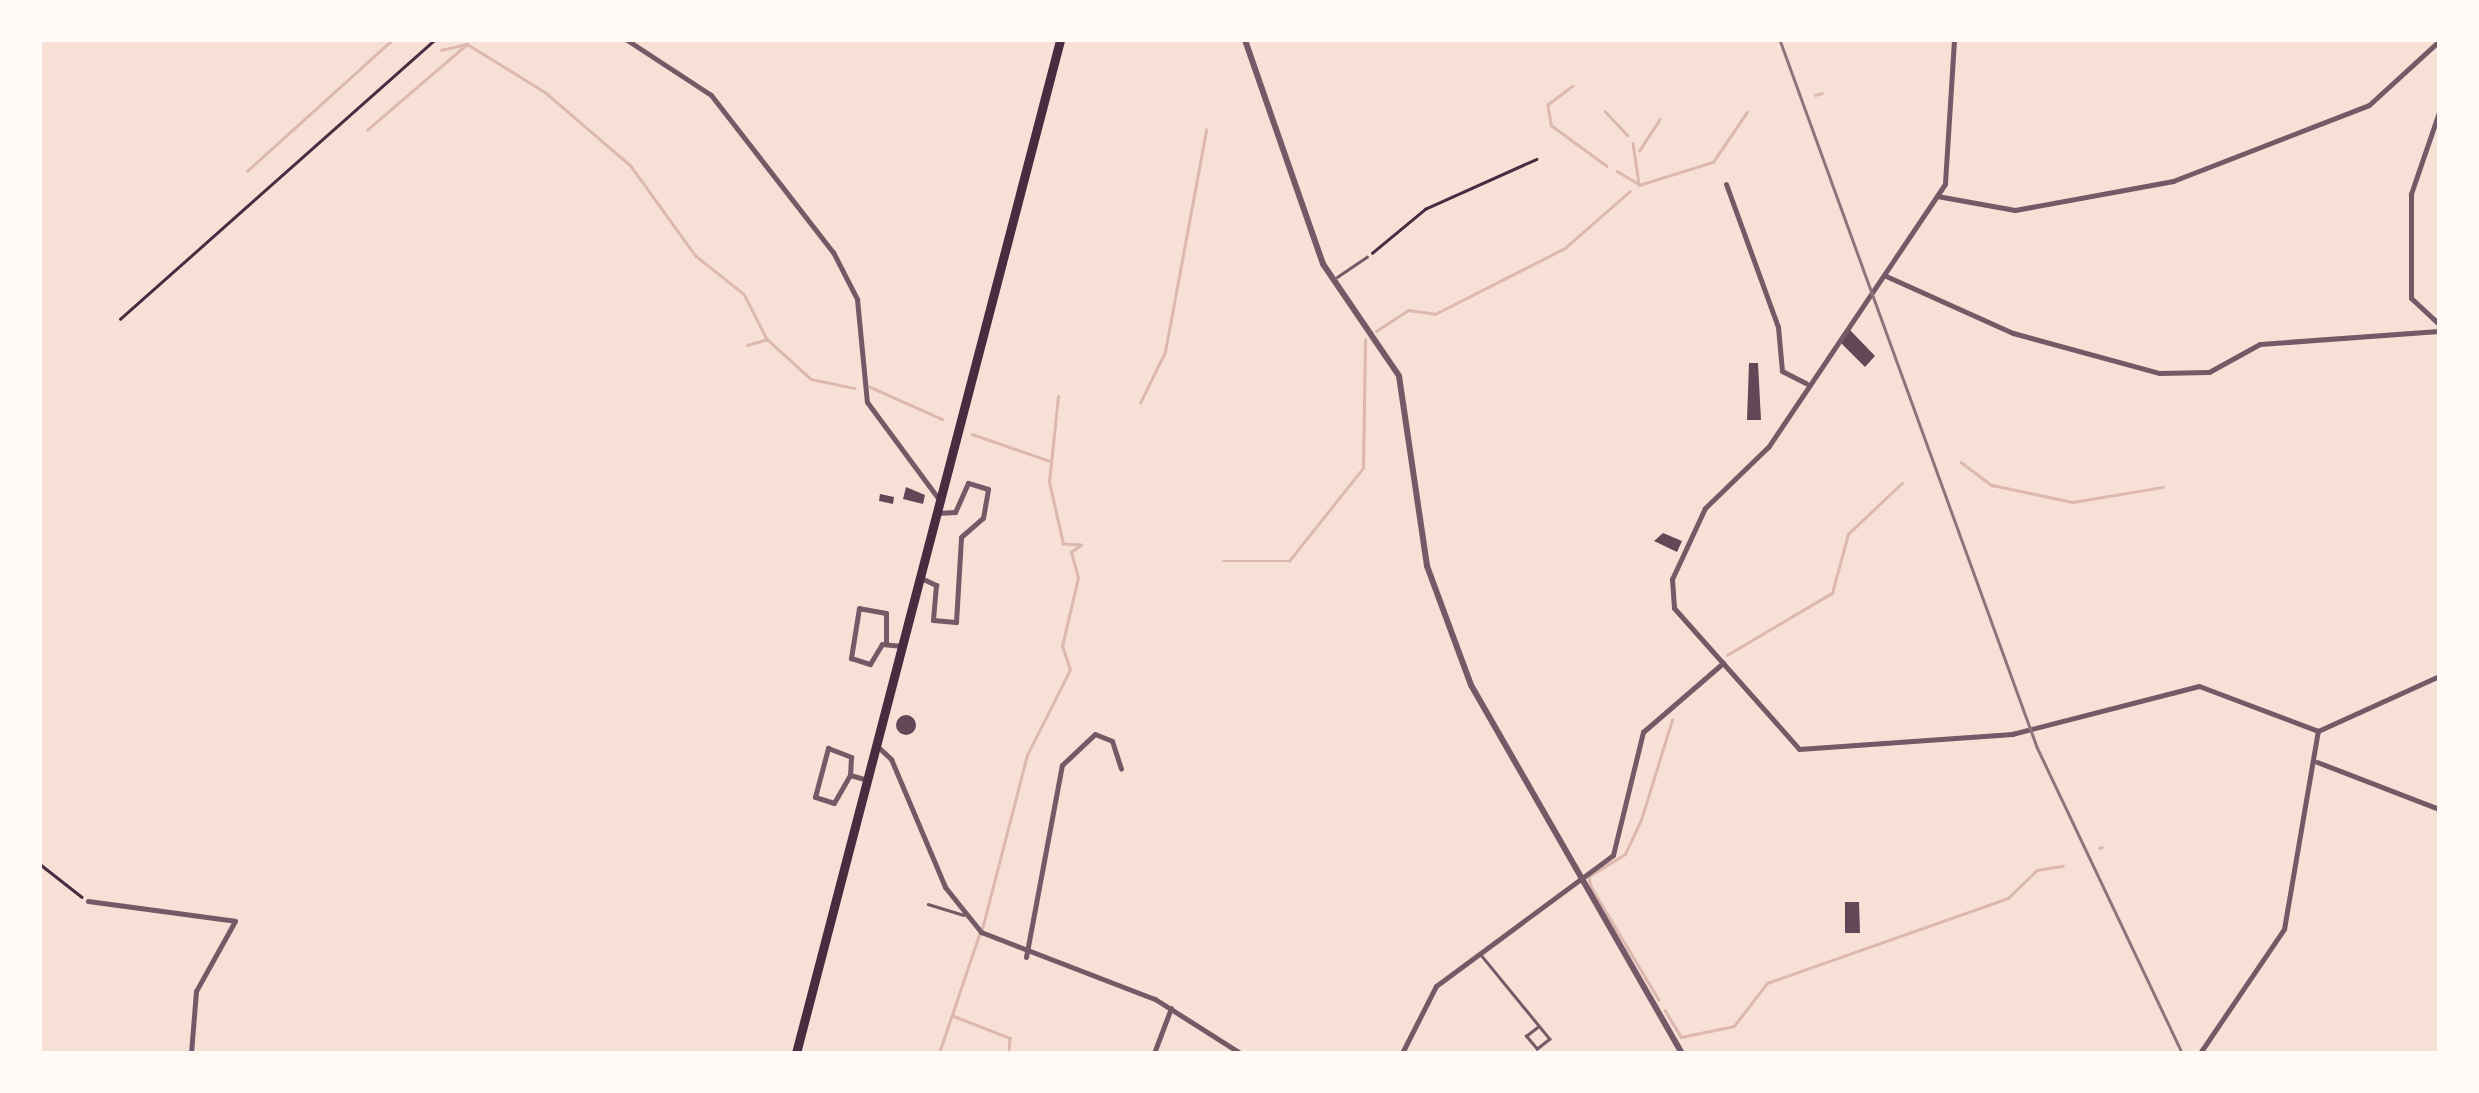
<!DOCTYPE html>
<style>
body{margin:0}
#map{position:relative;width:2479px;height:1093px;overflow:hidden;background:#f7e1d7;font-family:"Libre Baskerville",serif}
div>[style]{position:absolute}
.stream>*{height:2.5px;margin:-1.25px;padding:0 1.25px;transform-origin:1.25px;border-radius:1.25px;background:#dcb8b0}
.building>*{inset:0;background:#644757}
.round{border-radius:50%}
.path>*{height:2.5px;margin:-1.25px;padding:0 1.25px;transform-origin:1.25px;border-radius:1.25px;background:#4a2c40}
.service>*{height:2.5px;margin:-1.25px;padding:0 1.25px;transform-origin:1.25px;border-radius:1.25px;background:#755966}
.minor>*{height:5px;margin:-2.5px;padding:0 2.5px;transform-origin:2.5px;border-radius:2.5px;background:#755966}
.tertiary>*{height:6px;margin:-3px;padding:0 3px;transform-origin:3px;border-radius:3px;background:#755966}
.primary>*{height:9px;margin:-4.5px;padding:0 4.5px;transform-origin:4.5px;border-radius:4.5px;background:#4a2c40}
.rail>*{height:2.5px;margin:-1.25px;padding:0 1.25px;transform-origin:1.25px;border-radius:1.25px;background:#8f747c}
span{translate:-50% -50%;white-space:nowrap;text-align:center;line-height:1.15;-webkit-text-stroke:10px #fffaf5;paint-order:stroke}
.frame{position:absolute;inset:0;border:42px solid #fffaf5;pointer-events:none}
</style>
<div id="map">
<div class="stream">
<i style="left:441px;top:50px;width:27px;rotate:-13deg"></i>
<i style="left:467px;top:44px;width:92px;rotate:31.6deg"></i>
<i style="left:545px;top:92px;width:113px;rotate:40.7deg"></i>
<i style="left:631px;top:166px;width:111px;rotate:54.2deg"></i>
<i style="left:696px;top:256px;width:61px;rotate:38.4deg"></i>
<i style="left:744px;top:294px;width:51px;rotate:62.9deg"></i>
<i style="left:767px;top:339px;width:59px;rotate:42.3deg"></i>
<i style="left:811px;top:379px;width:44px;rotate:11.8deg"></i>
<i style="left:1573px;top:86px;width:31px;rotate:143deg"></i>
<i style="left:1548px;top:105px;width:20px;rotate:81deg"></i>
<i style="left:1551px;top:125px;width:69px;rotate:36.2deg"></i>
<i style="left:1815px;top:95px;width:7px;rotate:-16deg"></i>
<i style="left:1605px;top:111px;width:33px;rotate:47deg"></i>
<i style="left:367px;top:130px;width:132px;rotate:-40.7deg"></i>
<i style="left:1633px;top:143px;width:41px;rotate:81.7deg"></i>
<i style="left:1639px;top:151px;width:38px;rotate:-57deg"></i>
<i style="left:247px;top:171px;width:195px;rotate:-42.1deg"></i>
<i style="left:1617px;top:171px;width:23px;rotate:31deg"></i>
<i style="left:1639px;top:185px;width:77px;rotate:-17.3deg"></i>
<i style="left:1713px;top:162px;width:60px;rotate:-55.8deg"></i>
<i style="left:1376px;top:331px;width:38px;rotate:-33deg"></i>
<i style="left:1408px;top:310px;width:27px;rotate:8deg"></i>
<i style="left:1435px;top:314px;width:146px;rotate:-26.9deg"></i>
<i style="left:1565px;top:248px;width:86px;rotate:-41.2deg"></i>
<i style="left:747px;top:345px;width:18px;rotate:-16deg"></i>
<i style="left:868px;top:386px;width:81px;rotate:24deg"></i>
<i style="left:1140px;top:403px;width:57px;rotate:-63.9deg"></i>
<i style="left:1165px;top:352px;width:226px;rotate:-79.5deg"></i>
<i style="left:972px;top:434px;width:83px;rotate:19.1deg"></i>
<i style="left:1961px;top:462px;width:39px;rotate:37deg"></i>
<i style="left:1992px;top:485px;width:83px;rotate:11.9deg"></i>
<i style="left:2073px;top:502px;width:91px;rotate:-9.5deg"></i>
<i style="left:1223px;top:561px;width:66px"></i>
<i style="left:1289px;top:561px;width:119px;rotate:-51.5deg"></i>
<i style="left:1363px;top:468px;width:128px;rotate:-89.1deg"></i>
<i style="left:1727px;top:655px;width:122px;rotate:-30.6deg"></i>
<i style="left:1832px;top:593px;width:61px;rotate:-74.8deg"></i>
<i style="left:1848px;top:534px;width:74px;rotate:-43.4deg"></i>
<i style="left:2099px;top:848px;width:3px;rotate:-18deg"></i>
<i style="left:1592px;top:890px;width:14px;rotate:-107deg"></i>
<i style="left:1588px;top:877px;width:44px;rotate:-31.9deg"></i>
<i style="left:1625px;top:854px;width:38px;rotate:-65deg"></i>
<i style="left:1641px;top:820px;width:105px;rotate:-72.8deg"></i>
<i style="left:1593px;top:890px;width:128px;rotate:59deg"></i>
<i style="left:982px;top:929px;width:180px;rotate:-75.5deg"></i>
<i style="left:1027px;top:755px;width:95px;rotate:-63.2deg"></i>
<i style="left:1070px;top:670px;width:25px;rotate:-108deg"></i>
<i style="left:1062px;top:646px;width:70px;rotate:-76.8deg"></i>
<i style="left:1078px;top:578px;width:27px;rotate:-105deg"></i>
<i style="left:1071px;top:552px;width:12px;rotate:-35deg"></i>
<i style="left:1081px;top:545px;width:18px;rotate:-177deg"></i>
<i style="left:1063px;top:544px;width:64px;rotate:-102.7deg"></i>
<i style="left:1049px;top:482px;width:86px;rotate:-84deg"></i>
<i style="left:1665px;top:1010px;width:31px;rotate:59deg"></i>
<i style="left:1681px;top:1037px;width:54px;rotate:-11.7deg"></i>
<i style="left:1734px;top:1026px;width:54px;rotate:-52.5deg"></i>
<i style="left:1767px;top:983px;width:256px;rotate:-19.4deg"></i>
<i style="left:2008px;top:898px;width:40px;rotate:-44deg"></i>
<i style="left:2037px;top:870px;width:26px;rotate:-9deg"></i>
<i style="left:954px;top:1016px;width:60px;rotate:21.4deg"></i>
<i style="left:1010px;top:1038px;width:15px;rotate:94deg"></i>
<i style="left:939px;top:1053px;width:125px;rotate:-71.3deg"></i>
</div>
<div class="building">
<i style="clip-path:polygon(1850px 330px,1875px 356px,1865px 367px,1839px 341px)"></i>
<i style="clip-path:polygon(1749px 363px,1758px 363px,1761px 420px,1747px 420px)"></i>
<i style="clip-path:polygon(906px 487px,925px 495px,923px 504px,903px 499px)"></i>
<i style="clip-path:polygon(880px 494px,894px 497px,893px 504px,879px 501px)"></i>
<i style="clip-path:polygon(1663px 533px,1682px 541px,1677px 552px,1654px 541px)"></i>
<i class="round" style="left:896px;top:715px;width:20px;height:20px"></i>
<i style="clip-path:polygon(1845px 902px,1859px 902px,1860px 933px,1845px 933px)"></i>
</div>
<div class="path">
<i style="left:1372px;top:253px;width:69px;rotate:-39.7deg"></i>
<i style="left:1425px;top:209px;width:122px;rotate:-24.2deg"></i>
<i style="left:120px;top:319px;width:420px;rotate:-41.6deg"></i>
<i style="left:40px;top:864px;width:53px;rotate:38.2deg"></i>
</div>
<div class="service">
<i style="left:1337px;top:277px;width:36px;rotate:-34deg"></i>
<i style="left:928px;top:904px;width:37px;rotate:17deg"></i>
<i style="left:1482px;top:956px;width:107px;rotate:50.7deg"></i>
<i style="left:1550px;top:1039px;width:16px;rotate:142deg"></i>
<i style="left:1537px;top:1049px;width:17px;rotate:-130deg"></i>
<i style="left:1526px;top:1036px;width:16px;rotate:-38deg"></i>
</div>
<div class="minor">
<i style="left:627px;top:40px;width:100px;rotate:33.2deg"></i>
<i style="left:711px;top:95px;width:199px;rotate:52.2deg"></i>
<i style="left:833px;top:252px;width:53px;rotate:62.9deg"></i>
<i style="left:857px;top:299px;width:103px;rotate:84.5deg"></i>
<i style="left:867px;top:402px;width:119px;rotate:53.5deg"></i>
<i style="left:1954px;top:40px;width:144px;rotate:93.6deg"></i>
<i style="left:1945px;top:184px;width:317px;rotate:123.9deg"></i>
<i style="left:1768px;top:447px;width:88px;rotate:135.9deg"></i>
<i style="left:1705px;top:508px;width:78px;rotate:114.9deg"></i>
<i style="left:1672px;top:579px;width:29px;rotate:86deg"></i>
<i style="left:1674px;top:608px;width:188px;rotate:48.4deg"></i>
<i style="left:1799px;top:749px;width:214px;rotate:-4deg"></i>
<i style="left:2012px;top:734px;width:193px;rotate:-14.4deg"></i>
<i style="left:2199px;top:686px;width:127px;rotate:20.7deg"></i>
<i style="left:2439px;top:112px;width:87px;rotate:108.9deg"></i>
<i style="left:2411px;top:194px;width:104px;rotate:90deg"></i>
<i style="left:2411px;top:298px;width:38px;rotate:43deg"></i>
<i style="left:1726px;top:184px;width:152px;rotate:70deg"></i>
<i style="left:1778px;top:327px;width:44px;rotate:84.8deg"></i>
<i style="left:1782px;top:371px;width:27px;rotate:27deg"></i>
<i style="left:1937px;top:196px;width:79px;rotate:10.2deg"></i>
<i style="left:2015px;top:210px;width:161px;rotate:-10.4deg"></i>
<i style="left:2173px;top:181px;width:210px;rotate:-21.2deg"></i>
<i style="left:2369px;top:105px;width:95px;rotate:-42.4deg"></i>
<i style="left:1886px;top:276px;width:139px;rotate:24.2deg"></i>
<i style="left:2013px;top:333px;width:151px;rotate:15.3deg"></i>
<i style="left:2159px;top:373px;width:50px;rotate:-1.1deg"></i>
<i style="left:2209px;top:372px;width:58px;rotate:-28.8deg"></i>
<i style="left:2260px;top:344px;width:179px;rotate:-4.2deg"></i>
<i style="left:921px;top:578px;width:17px;rotate:25deg"></i>
<i style="left:936px;top:585px;width:35px;rotate:95deg"></i>
<i style="left:933px;top:620px;width:23px;rotate:5deg"></i>
<i style="left:956px;top:622px;width:85px;rotate:-86.6deg"></i>
<i style="left:961px;top:537px;width:29px;rotate:-41deg"></i>
<i style="left:983px;top:518px;width:29px;rotate:-80deg"></i>
<i style="left:988px;top:489px;width:21px;rotate:-163deg"></i>
<i style="left:968px;top:483px;width:32px;rotate:114deg"></i>
<i style="left:955px;top:512px;width:18px;rotate:177deg"></i>
<i style="left:886px;top:642px;width:29px;rotate:-90deg"></i>
<i style="left:886px;top:613px;width:27px;rotate:-170deg"></i>
<i style="left:859px;top:608px;width:51px;rotate:99.1deg"></i>
<i style="left:851px;top:658px;width:20px;rotate:18deg"></i>
<i style="left:870px;top:664px;width:23px;rotate:-59deg"></i>
<i style="left:882px;top:644px;width:20px;rotate:6deg"></i>
<i style="left:2318px;top:731px;width:133px;rotate:-24.4deg"></i>
<i style="left:876px;top:745px;width:21px;rotate:43deg"></i>
<i style="left:891px;top:759px;width:139px;rotate:67.1deg"></i>
<i style="left:945px;top:887px;width:58px;rotate:51.3deg"></i>
<i style="left:981px;top:932px;width:186px;rotate:21.1deg"></i>
<i style="left:1155px;top:999px;width:101px;rotate:32.4deg"></i>
<i style="left:2317px;top:762px;width:131px;rotate:21.1deg"></i>
<i style="left:850px;top:775px;width:32px;rotate:120deg"></i>
<i style="left:834px;top:803px;width:20px;rotate:-162deg"></i>
<i style="left:815px;top:797px;width:51px;rotate:-75.1deg"></i>
<i style="left:828px;top:748px;width:25px;rotate:21deg"></i>
<i style="left:851px;top:757px;width:18px;rotate:93deg"></i>
<i style="left:850px;top:775px;width:18px;rotate:16deg"></i>
<i style="left:88px;top:901px;width:148px;rotate:7.7deg"></i>
<i style="left:235px;top:921px;width:80px;rotate:119.1deg"></i>
<i style="left:196px;top:991px;width:62px;rotate:94.6deg"></i>
<i style="left:1026px;top:957px;width:195px;rotate:-79.4deg"></i>
<i style="left:1062px;top:765px;width:45px;rotate:-43.2deg"></i>
<i style="left:1095px;top:734px;width:18px;rotate:22deg"></i>
<i style="left:1112px;top:741px;width:29px;rotate:72deg"></i>
<i style="left:1154px;top:1053px;width:48px;rotate:-69.3deg"></i>
<i style="left:1402px;top:1053px;width:75px;rotate:-63.1deg"></i>
<i style="left:1436px;top:986px;width:220px;rotate:-36.5deg"></i>
<i style="left:1613px;top:855px;width:127px;rotate:-76.3deg"></i>
<i style="left:1643px;top:732px;width:106px;rotate:-40.8deg"></i>
<i style="left:2200px;top:1053px;width:150px;rotate:-55.9deg"></i>
<i style="left:2284px;top:929px;width:201px;rotate:-80.3deg"></i>
</div>
<div class="tertiary">
<i style="left:1245px;top:40px;width:237px;rotate:70.8deg"></i>
<i style="left:1323px;top:264px;width:135px;rotate:55.8deg"></i>
<i style="left:1399px;top:376px;width:192px;rotate:81.6deg"></i>
<i style="left:1427px;top:566px;width:127px;rotate:69.7deg"></i>
<i style="left:1471px;top:685px;width:424px;rotate:60.2deg"></i>
</div>
<div class="primary">
<i style="left:796px;top:1053px;width:1047px;rotate:-75.39deg"></i>
</div>
<div class="rail">
<i style="left:1780px;top:40px;width:752px;rotate:70.02deg"></i>
<i style="left:2037px;top:747px;width:339px;rotate:64.6deg"></i>
</div>
<div class="frame"></div>
</div>
